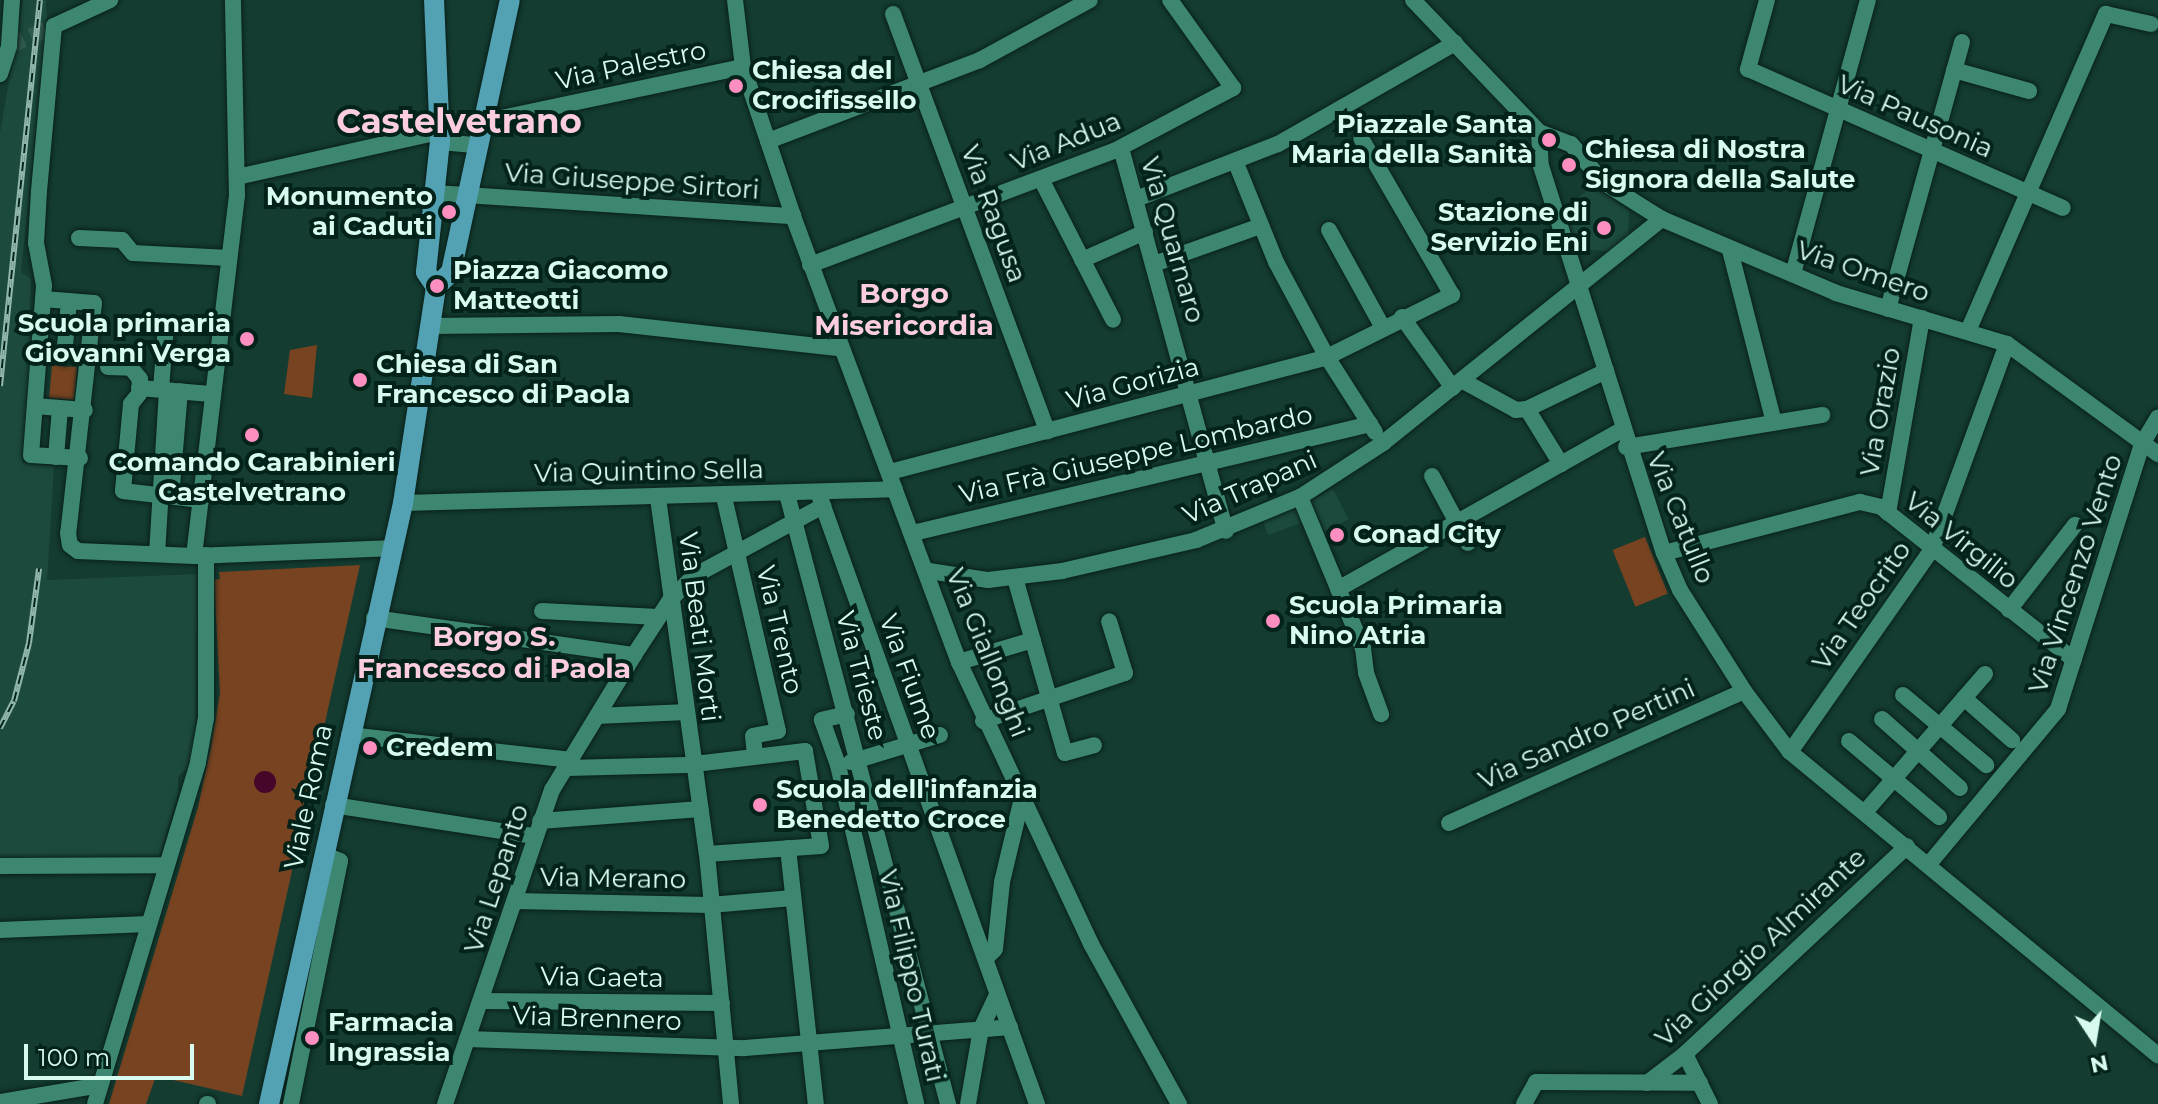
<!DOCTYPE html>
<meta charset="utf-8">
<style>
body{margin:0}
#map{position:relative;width:2158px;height:1104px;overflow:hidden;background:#143c31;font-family:Montserrat,sans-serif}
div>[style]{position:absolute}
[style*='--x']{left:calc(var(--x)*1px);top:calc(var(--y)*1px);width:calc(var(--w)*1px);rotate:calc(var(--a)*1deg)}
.built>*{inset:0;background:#1d4a3e;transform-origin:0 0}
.green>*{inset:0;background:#774320;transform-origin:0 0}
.water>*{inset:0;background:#450629}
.round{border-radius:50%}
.minor-tunnel>*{height:16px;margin-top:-8px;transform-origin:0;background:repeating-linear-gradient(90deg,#31594e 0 16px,transparent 0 24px)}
.roads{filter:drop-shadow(0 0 2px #09201a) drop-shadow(0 0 2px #09201a)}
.minor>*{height:16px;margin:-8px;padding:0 8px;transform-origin:8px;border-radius:8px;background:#3d8772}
.major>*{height:20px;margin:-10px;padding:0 10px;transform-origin:10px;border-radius:10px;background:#53a2b3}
.rail>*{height:6px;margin-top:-3px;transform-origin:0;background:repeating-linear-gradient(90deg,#02221a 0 9px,#92b7ac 0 18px);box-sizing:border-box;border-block:2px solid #92b7ac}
.dots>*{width:22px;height:22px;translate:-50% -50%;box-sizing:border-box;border:4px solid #02221a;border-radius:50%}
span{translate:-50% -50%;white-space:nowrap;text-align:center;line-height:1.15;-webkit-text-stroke:8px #02221a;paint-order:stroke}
.street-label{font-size:26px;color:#d7fbef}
.poi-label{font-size:26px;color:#d7fbef;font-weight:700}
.left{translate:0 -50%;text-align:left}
.right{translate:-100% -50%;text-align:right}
.neighbourhood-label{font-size:28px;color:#fcccdf;font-weight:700}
.district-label{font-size:34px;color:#fcccdf;font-weight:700}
.north{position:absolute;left:2054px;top:1000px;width:80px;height:80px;-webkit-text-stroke:6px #02221a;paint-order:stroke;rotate:168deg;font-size:22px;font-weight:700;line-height:32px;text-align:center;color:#d7fbef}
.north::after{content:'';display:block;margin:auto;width:28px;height:36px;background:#d7fbef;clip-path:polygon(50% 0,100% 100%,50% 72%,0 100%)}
.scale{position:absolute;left:24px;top:1044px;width:170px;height:36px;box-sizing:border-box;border:4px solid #d7fbef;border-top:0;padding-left:10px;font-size:24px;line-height:28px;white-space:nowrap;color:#d7fbef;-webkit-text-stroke:6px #02221a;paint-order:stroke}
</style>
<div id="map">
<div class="built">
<div style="clip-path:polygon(23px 0,46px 0,47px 21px,21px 272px,31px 279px,29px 334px,34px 335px,22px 463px,54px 466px,47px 580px,198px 574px,195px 746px,187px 769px,178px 776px,178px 794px,158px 862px,0 860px,0 133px)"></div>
<div style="clip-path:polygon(1594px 186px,1629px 211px,1628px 236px,1608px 252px,1577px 248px,1563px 208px)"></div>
<div style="left:1333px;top:489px;width:34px;height:28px;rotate:63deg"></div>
<div style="left:1297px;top:504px;width:19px;height:38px;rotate:69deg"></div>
</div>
<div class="green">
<div style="clip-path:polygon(317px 345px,312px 398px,284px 394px,290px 350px)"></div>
<div style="left:52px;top:365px;width:25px;height:33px;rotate:5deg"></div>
<div style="left:1645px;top:537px;width:61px;height:35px;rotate:68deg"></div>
<div style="clip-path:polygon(360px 565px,242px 1096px,156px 1076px,146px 1104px,109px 1104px,198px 807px,211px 747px,220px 693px,214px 580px,220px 579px,219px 572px)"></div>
</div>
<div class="water">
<div class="round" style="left:254px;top:771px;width:22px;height:22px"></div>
</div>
<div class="minor-tunnel">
<div style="--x:9;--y:46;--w:49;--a:-24"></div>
</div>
<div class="roads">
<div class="minor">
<div style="--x:735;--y:0;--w:67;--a:83.2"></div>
<div style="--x:743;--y:67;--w:157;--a:71.4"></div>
<div style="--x:793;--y:216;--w:476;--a:69.6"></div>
<div style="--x:959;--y:662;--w:311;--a:64.9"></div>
<div style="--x:1091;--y:944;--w:183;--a:61.2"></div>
<div style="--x:1413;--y:0;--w:182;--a:46.3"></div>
<div style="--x:1767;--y:0;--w:72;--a:105.4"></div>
<div style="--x:1748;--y:69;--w:344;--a:23.8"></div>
<div style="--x:893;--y:14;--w:445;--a:69.7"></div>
<div style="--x:1954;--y:70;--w:78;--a:15.6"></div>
<div style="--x:0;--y:74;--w:29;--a:-72"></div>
<div style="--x:9;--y:46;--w:46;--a:-86.3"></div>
<div style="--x:482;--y:122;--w:267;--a:-11.9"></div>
<div style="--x:1539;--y:132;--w:34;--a:87"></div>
<div style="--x:1541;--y:166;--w:406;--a:72.4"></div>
<div style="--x:1664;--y:553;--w:40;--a:66.6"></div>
<div style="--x:1680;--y:590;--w:120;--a:57.6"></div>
<div style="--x:1744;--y:691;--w:76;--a:53"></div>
<div style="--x:1790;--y:752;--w:477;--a:39.5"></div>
<div style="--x:1539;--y:132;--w:34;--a:21"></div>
<div style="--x:1571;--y:144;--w:50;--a:49.9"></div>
<div style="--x:1603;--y:182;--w:70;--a:32.1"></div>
<div style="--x:1662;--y:219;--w:189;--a:23"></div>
<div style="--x:1836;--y:293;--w:178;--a:16.6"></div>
<div style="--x:2007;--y:344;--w:187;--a:36.1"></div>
<div style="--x:768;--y:141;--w:227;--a:-20.9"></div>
<div style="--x:980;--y:60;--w:125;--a:-28.6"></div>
<div style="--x:440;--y:142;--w:37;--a:5"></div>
<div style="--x:1121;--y:148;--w:397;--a:74.7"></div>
<div style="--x:1236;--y:163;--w:107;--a:68"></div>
<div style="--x:1276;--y:262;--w:108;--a:61.8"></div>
<div style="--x:1327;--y:357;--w:89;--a:57.4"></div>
<div style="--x:237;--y:177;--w:207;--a:-12.6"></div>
<div style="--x:1041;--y:179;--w:158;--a:62.9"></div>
<div style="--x:435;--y:193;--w:359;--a:3.7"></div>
<div style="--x:1136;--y:199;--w:152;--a:-21.2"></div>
<div style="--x:1278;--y:144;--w:204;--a:-29.7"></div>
<div style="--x:1329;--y:230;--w:112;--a:61.1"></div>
<div style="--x:79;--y:238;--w:43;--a:2.7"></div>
<div style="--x:122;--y:240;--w:17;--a:50"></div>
<div style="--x:133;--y:253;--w:96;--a:3"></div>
<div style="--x:1730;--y:250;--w:178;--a:75.7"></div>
<div style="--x:1082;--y:260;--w:69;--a:-24"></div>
<div style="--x:1154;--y:264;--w:113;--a:-19.7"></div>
<div style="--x:810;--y:265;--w:325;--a:-20.6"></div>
<div style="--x:1114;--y:151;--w:135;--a:-27.9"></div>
<div style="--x:1233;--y:88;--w:108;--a:-125.6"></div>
<div style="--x:1793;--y:274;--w:284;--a:-74.7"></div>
<div style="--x:43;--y:299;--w:51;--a:4.5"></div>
<div style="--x:94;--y:303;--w:231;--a:96.4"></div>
<div style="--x:68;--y:533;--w:12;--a:81"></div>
<div style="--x:70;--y:545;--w:10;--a:37"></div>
<div style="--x:78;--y:551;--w:116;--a:2.5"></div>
<div style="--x:194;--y:556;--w:195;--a:-2.3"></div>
<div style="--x:1888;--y:309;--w:277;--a:-74.5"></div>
<div style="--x:1402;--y:317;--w:87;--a:54.3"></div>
<div style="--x:430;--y:326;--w:189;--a:-0.6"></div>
<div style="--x:619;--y:324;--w:220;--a:6.3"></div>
<div style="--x:1968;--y:331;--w:346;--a:-66.5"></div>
<div style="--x:2106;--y:14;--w:46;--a:12.5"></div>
<div style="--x:64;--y:357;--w:56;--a:-84.9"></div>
<div style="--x:108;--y:367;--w:23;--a:2"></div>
<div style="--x:131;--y:368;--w:14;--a:51"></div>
<div style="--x:140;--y:379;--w:15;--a:94"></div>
<div style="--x:139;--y:394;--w:13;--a:129"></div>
<div style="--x:131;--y:404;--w:87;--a:95.3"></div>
<div style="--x:123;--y:491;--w:79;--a:6.6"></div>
<div style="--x:1463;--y:381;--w:60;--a:28.7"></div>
<div style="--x:1516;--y:410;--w:11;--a:-5"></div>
<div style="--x:1527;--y:409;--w:65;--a:58.3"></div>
<div style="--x:139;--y:388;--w:72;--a:4.8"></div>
<div style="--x:161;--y:389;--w:64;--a:-85.5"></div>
<div style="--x:35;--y:406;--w:50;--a:4.6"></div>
<div style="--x:1527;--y:409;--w:88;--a:-25.7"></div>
<div style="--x:1626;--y:447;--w:199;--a:-9.3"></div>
<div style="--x:56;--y:457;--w:49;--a:-85.3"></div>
<div style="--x:80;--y:458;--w:49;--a:-176.5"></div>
<div style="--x:31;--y:455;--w:170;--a:-85.6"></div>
<div style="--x:44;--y:285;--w:43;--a:-100.8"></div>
<div style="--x:36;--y:243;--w:52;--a:-86.7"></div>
<div style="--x:39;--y:191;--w:166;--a:-84.8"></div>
<div style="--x:54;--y:26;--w:62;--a:-24.9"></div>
<div style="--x:890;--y:472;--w:452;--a:-14.7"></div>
<div style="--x:1327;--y:357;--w:140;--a:-26.4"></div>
<div style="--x:1452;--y:295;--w:181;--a:-120.1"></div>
<div style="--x:1432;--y:476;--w:76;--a:61.8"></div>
<div style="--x:818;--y:492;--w:650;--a:70.31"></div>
<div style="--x:787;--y:494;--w:631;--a:75.21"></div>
<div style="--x:163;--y:495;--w:13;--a:-45"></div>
<div style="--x:172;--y:486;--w:95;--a:-85.2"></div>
<div style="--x:724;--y:497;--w:240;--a:77"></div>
<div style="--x:778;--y:731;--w:25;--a:169"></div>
<div style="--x:753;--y:736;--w:19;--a:84"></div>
<div style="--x:1300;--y:497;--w:164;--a:67.4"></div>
<div style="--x:1363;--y:648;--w:25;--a:83"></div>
<div style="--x:1366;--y:673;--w:44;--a:69.9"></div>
<div style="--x:658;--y:498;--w:359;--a:82.2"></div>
<div style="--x:707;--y:854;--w:251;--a:84.5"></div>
<div style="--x:403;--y:503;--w:492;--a:-1.6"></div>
<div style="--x:1888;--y:513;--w:198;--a:-80.1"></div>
<div style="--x:913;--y:533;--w:470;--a:-13.4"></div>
<div style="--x:1664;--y:553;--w:203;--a:-14.6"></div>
<div style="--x:1860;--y:502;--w:22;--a:13"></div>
<div style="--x:1881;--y:507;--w:246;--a:38.4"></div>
<div style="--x:157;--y:554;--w:164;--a:-86.5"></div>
<div style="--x:194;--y:556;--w:364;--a:-83.2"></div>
<div style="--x:237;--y:195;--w:195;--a:-91.2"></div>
<div style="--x:929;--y:571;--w:60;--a:8.7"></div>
<div style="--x:988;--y:580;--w:75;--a:-6.9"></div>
<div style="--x:1062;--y:571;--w:138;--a:-13"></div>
<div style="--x:1196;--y:540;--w:113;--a:-22.5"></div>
<div style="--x:1300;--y:497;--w:99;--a:-33"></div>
<div style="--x:1383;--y:443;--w:358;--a:-38.8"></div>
<div style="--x:1015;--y:578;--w:182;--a:74.1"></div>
<div style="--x:1065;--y:753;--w:30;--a:-15"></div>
<div style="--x:1338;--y:589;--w:325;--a:-29.3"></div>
<div style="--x:2009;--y:610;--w:108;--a:-52.2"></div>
<div style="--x:542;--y:611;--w:116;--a:3"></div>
<div style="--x:374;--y:618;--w:263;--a:8.1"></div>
<div style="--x:959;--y:662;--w:77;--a:-16.6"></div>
<div style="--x:1903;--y:695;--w:109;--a:40.1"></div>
<div style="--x:1964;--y:698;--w:64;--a:41.2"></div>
<div style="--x:847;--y:714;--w:26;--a:167"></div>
<div style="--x:822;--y:720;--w:48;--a:70.4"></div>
<div style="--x:838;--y:765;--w:348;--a:77"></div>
<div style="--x:598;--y:716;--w:87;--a:-2.6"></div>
<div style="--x:1882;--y:719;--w:104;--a:41.5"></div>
<div style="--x:983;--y:721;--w:150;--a:-18.7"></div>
<div style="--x:1125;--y:673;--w:54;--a:-107.1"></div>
<div style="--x:349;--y:735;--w:224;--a:6.4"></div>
<div style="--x:1849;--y:741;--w:118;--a:40.2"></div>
<div style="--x:1790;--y:752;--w:248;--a:-55"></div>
<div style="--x:1932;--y:549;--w:218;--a:-69.9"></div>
<div style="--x:851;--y:762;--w:93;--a:-16.9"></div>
<div style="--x:567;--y:768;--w:119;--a:-1.4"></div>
<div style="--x:686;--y:765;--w:120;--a:-6.7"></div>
<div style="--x:805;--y:751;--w:96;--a:80.4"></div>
<div style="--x:821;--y:846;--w:114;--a:176"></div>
<div style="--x:333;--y:805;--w:202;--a:8.8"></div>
<div style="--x:1865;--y:812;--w:183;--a:-49"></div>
<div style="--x:540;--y:821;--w:161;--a:-4.3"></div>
<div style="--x:1449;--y:823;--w:323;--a:-24.1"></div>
<div style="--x:788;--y:848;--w:258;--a:83.8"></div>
<div style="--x:1929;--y:864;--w:202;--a:-50.2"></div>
<div style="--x:2058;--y:709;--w:278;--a:-72.4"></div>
<div style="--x:2142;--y:444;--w:31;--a:-59"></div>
<div style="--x:0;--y:866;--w:165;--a:-0.3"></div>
<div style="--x:515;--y:901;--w:195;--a:1.2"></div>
<div style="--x:710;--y:905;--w:83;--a:-4.8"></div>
<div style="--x:0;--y:930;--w:148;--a:-2.3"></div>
<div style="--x:987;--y:957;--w:11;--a:-45"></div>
<div style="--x:995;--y:949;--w:67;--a:-84"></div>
<div style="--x:1002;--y:882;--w:86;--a:-76.6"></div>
<div style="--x:482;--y:1001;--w:240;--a:0.5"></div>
<div style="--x:467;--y:1039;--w:278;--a:1.9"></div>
<div style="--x:745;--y:1048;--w:266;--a:-4.5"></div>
<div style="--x:1685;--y:1054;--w:56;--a:63.4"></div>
<div style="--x:1647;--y:1083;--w:48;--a:-37.3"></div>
<div style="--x:1685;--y:1054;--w:304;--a:-43.1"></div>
<div style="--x:0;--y:1102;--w:101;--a:-9.6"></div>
<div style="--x:95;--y:1104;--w:357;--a:-73.2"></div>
<div style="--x:198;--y:762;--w:45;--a:-79.7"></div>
<div style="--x:206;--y:718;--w:163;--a:-90"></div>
<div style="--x:207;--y:1104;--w:1;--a:0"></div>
<div style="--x:291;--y:1104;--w:248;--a:-78.6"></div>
<div style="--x:340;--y:861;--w:18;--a:-158"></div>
<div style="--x:445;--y:1104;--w:332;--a:-71.2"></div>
<div style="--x:552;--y:790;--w:158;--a:-58.7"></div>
<div style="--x:634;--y:655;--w:66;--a:-56.8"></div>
<div style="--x:670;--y:600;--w:34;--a:-45"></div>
<div style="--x:694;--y:576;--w:147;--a:-28.5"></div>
<div style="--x:968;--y:1104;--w:76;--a:-80.2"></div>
<div style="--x:981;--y:1029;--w:38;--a:-65"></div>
<div style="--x:1524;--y:1104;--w:25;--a:-61"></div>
<div style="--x:1536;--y:1082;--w:164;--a:0.3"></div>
</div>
<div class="major">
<div style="--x:436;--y:287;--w:21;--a:-45"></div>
<div style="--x:451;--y:272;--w:278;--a:-77.8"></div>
<div style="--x:269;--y:1104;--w:616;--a:-77.43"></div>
<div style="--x:403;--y:503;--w:219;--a:-81.3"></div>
<div style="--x:436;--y:287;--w:18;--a:-124"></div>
<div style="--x:426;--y:272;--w:131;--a:-83.9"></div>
<div style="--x:440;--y:142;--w:142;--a:-92.4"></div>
</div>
</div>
<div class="rail">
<div style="--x:0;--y:386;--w:388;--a:-84.1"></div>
<div style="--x:0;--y:728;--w:30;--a:-63"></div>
<div style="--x:14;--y:701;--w:60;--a:-75.5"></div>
<div style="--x:29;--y:643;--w:75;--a:-82.3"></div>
</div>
<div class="dots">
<div style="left:736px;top:86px;background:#fd8ec0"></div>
<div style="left:1549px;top:140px;background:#fd8ec0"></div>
<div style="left:1569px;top:165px;background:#fd8ec0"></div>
<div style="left:449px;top:212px;background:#fd8ec0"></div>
<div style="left:1604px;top:228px;background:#fd8ec0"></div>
<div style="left:437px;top:286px;background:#fd8ec0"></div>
<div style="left:247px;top:339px;background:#fd8ec0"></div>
<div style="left:360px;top:380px;background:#fd8ec0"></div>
<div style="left:252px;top:435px;background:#fd8ec0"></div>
<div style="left:1337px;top:535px;background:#fd8ec0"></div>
<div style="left:1273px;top:621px;background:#fd8ec0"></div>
<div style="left:370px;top:748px;background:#fd8ec0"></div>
<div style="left:760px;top:805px;background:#fd8ec0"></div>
<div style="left:312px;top:1038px;background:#fd8ec0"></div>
</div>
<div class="street-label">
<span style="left:631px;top:66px;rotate:-12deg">Via Palestro</span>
<span style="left:1915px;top:117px;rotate:24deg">Via Pausonia</span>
<span style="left:1066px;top:142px;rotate:-22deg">Via Adua</span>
<span style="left:632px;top:182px;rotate:4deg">Via Giuseppe Sirtori</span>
<span style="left:993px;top:214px;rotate:70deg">Via Ragusa</span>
<span style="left:1172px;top:240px;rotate:74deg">Via Quarnaro</span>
<span style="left:1863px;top:272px;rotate:19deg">Via Omero</span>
<span style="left:1133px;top:384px;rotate:-15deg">Via Gorizia</span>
<span style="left:1881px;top:412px;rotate:-80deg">Via Orazio</span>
<span style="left:1136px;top:455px;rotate:-13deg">Via Frà Giuseppe Lombardo</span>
<span style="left:649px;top:472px;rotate:-1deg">Via Quintino Sella</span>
<span style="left:1250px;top:488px;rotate:-24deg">Via Trapani</span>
<span style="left:1680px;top:518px;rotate:68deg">Via Catullo</span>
<span style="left:1961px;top:541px;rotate:39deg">Via Virgilio</span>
<span style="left:2076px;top:574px;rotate:-72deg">Via Vincenzo Vento</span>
<span style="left:1862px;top:606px;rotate:-55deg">Via Teocrito</span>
<span style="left:699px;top:627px;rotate:83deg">Via Beati Morti</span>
<span style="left:779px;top:630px;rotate:77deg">Via Trento</span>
<span style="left:987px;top:653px;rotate:68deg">Via Giallonghi</span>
<span style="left:861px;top:676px;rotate:75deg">Via Trieste</span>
<span style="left:909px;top:677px;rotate:70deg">Via Fiume</span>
<span style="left:1587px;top:735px;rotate:-24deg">Via Sandro Pertini</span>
<span style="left:309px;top:797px;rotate:-78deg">Viale Roma</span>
<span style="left:497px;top:879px;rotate:-72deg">Via Lepanto</span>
<span style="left:613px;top:879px;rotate:1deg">Via Merano</span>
<span style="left:1761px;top:948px;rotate:-43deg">Via Giorgio Almirante</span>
<span style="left:911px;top:976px;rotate:77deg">Via Filippo Turati</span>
<span style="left:602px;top:978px;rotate:1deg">Via Gaeta</span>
<span style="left:597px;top:1019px;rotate:2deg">Via Brennero</span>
</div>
<div class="poi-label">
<span class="left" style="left:752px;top:86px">Chiesa del<br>Crocifissello</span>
<span class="right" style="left:1533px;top:140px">Piazzale Santa<br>Maria della Sanità</span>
<span class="left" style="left:1585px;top:165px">Chiesa di Nostra<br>Signora della Salute</span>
<span class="right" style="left:433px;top:212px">Monumento<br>ai Caduti</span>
<span class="right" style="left:1588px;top:228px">Stazione di<br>Servizio Eni</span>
<span class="left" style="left:453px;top:286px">Piazza Giacomo<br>Matteotti</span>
<span class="right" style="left:231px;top:339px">Scuola primaria<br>Giovanni Verga</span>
<span class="left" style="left:376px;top:380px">Chiesa di San<br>Francesco di Paola</span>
<span style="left:252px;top:478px">Comando Carabinieri<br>Castelvetrano</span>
<span class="left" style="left:1353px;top:535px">Conad City</span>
<span class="left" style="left:1289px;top:621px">Scuola Primaria<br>Nino Atria</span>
<span class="left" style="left:386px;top:748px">Credem</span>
<span class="left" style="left:776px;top:805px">Scuola dell'infanzia<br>Benedetto Croce</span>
<span class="left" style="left:328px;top:1038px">Farmacia<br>Ingrassia</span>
</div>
<div class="neighbourhood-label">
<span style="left:904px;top:309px">Borgo<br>Misericordia</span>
<span style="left:494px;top:652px">Borgo S.<br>Francesco di Paola</span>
</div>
<div class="district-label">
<span style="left:459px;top:122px">Castelvetrano</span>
</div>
<div class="north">N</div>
<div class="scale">100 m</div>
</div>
